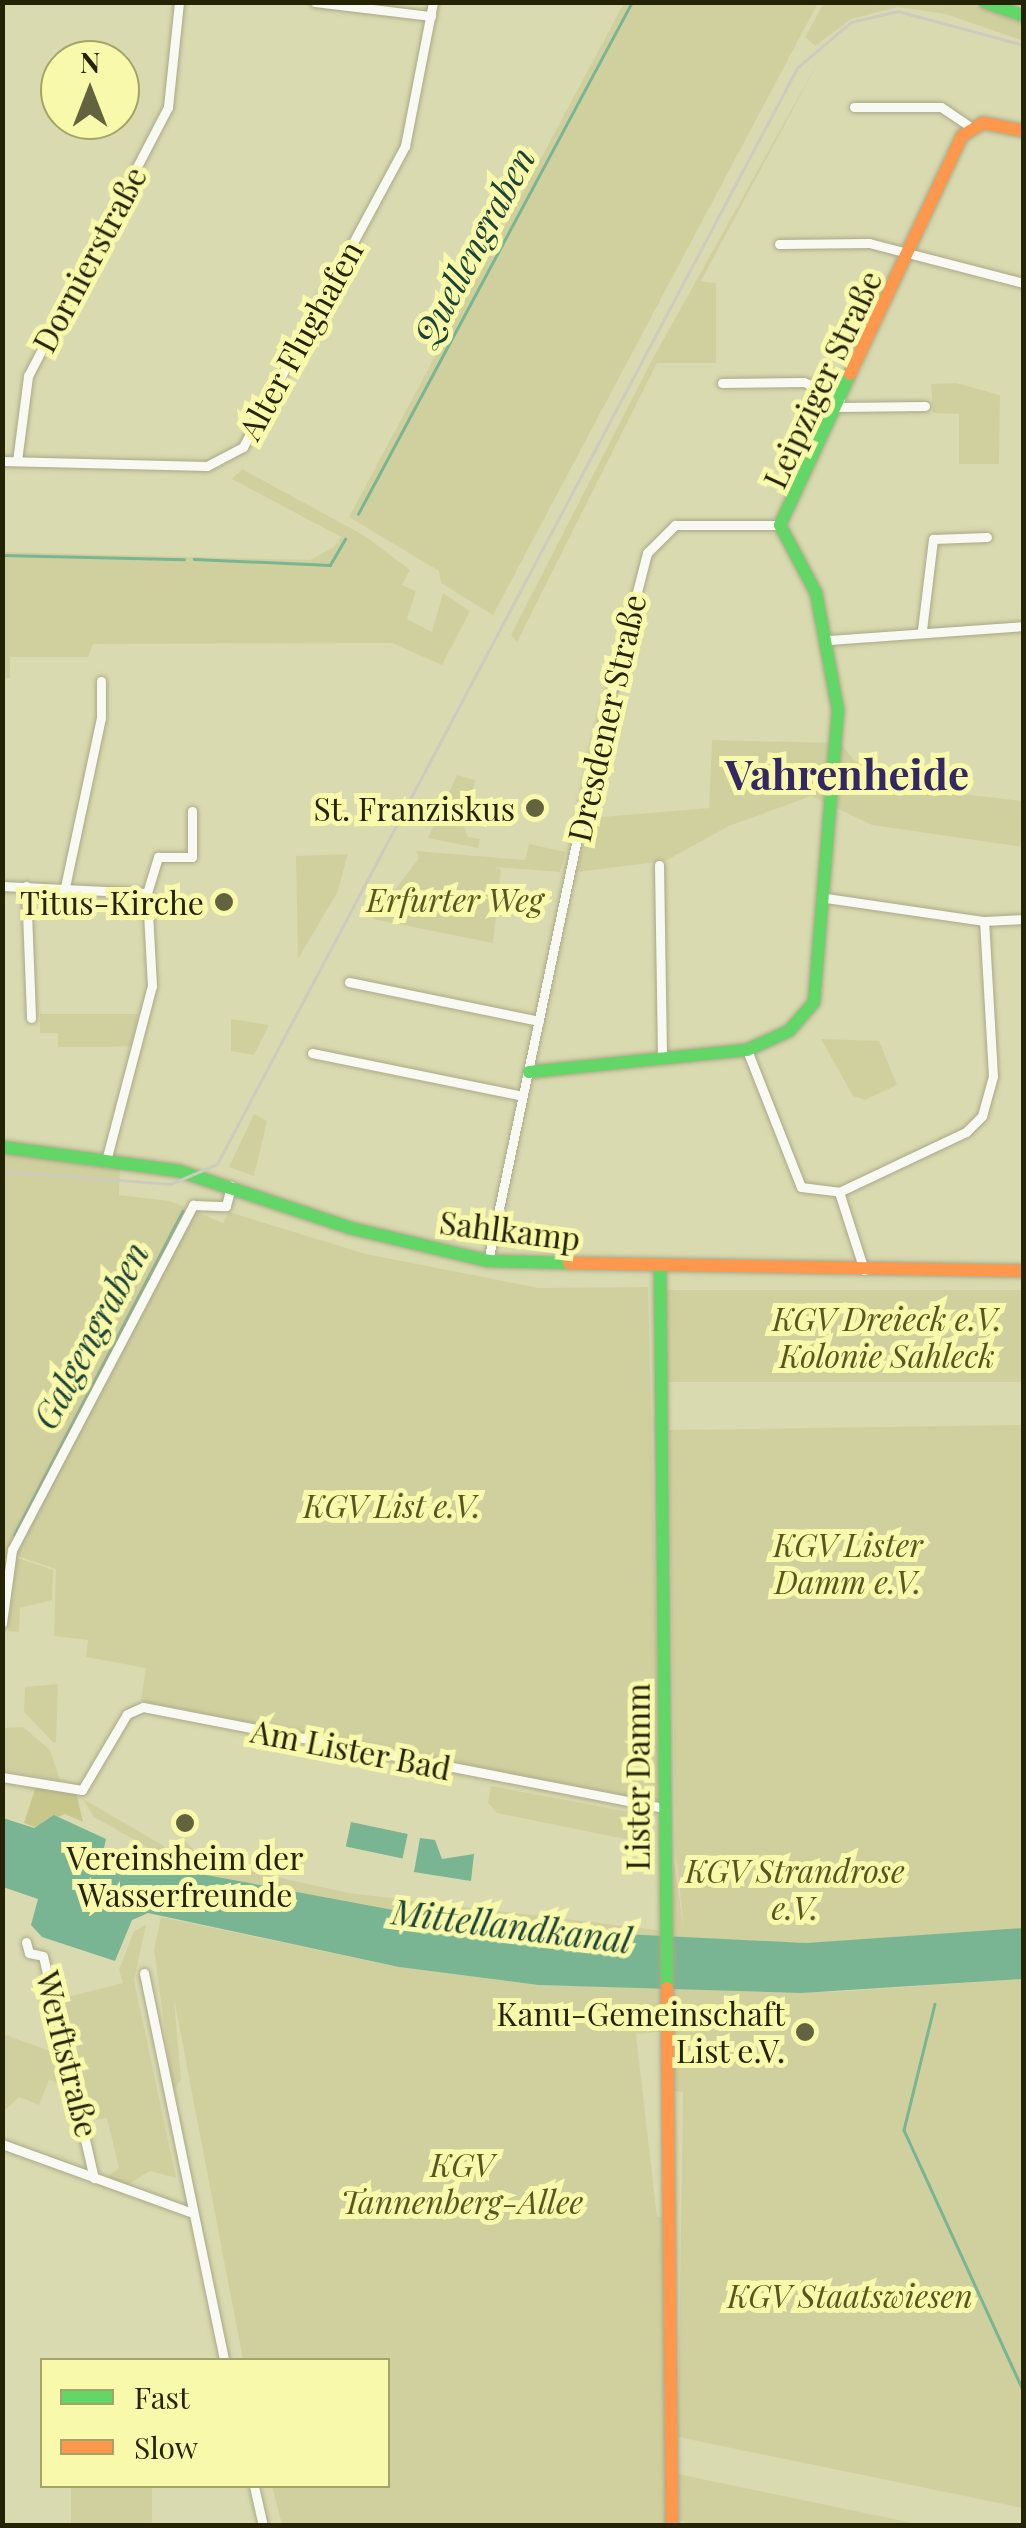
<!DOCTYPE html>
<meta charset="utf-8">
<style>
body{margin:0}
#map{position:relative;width:1026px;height:2528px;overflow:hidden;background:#dadab0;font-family:"Playfair Display",serif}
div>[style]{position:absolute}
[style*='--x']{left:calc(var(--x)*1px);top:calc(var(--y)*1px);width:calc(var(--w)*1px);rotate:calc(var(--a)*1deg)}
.green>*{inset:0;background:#d0d09f;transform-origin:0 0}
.forest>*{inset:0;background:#c7c78b}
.water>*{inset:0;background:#79b593;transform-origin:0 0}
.stream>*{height:2.5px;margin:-1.25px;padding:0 1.25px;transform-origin:1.25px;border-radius:1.25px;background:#79b593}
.roads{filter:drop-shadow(0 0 2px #a9a887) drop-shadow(0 0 2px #a9a887)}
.street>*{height:9px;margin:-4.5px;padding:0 4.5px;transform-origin:4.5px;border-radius:4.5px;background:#f9f9f3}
.fast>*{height:12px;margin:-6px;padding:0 6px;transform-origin:6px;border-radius:6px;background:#63d668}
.slow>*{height:12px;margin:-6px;padding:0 6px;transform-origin:6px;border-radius:6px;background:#ff974d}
.tram>*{height:2.5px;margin:-1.25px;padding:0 1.25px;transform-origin:1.25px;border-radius:1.25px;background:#ccccbe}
.dots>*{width:28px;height:28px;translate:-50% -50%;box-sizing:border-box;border:5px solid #f9f9ab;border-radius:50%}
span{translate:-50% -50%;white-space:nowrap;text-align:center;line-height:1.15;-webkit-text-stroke:10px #f9f9ab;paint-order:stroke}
.street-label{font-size:32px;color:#242303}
.poi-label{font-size:32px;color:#242303}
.right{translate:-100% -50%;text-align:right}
.park-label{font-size:32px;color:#585720;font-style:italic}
.water-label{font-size:35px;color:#1c4335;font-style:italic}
.district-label{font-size:42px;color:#332863;font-weight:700}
.frame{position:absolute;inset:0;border:5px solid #242303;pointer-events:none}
.legend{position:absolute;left:40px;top:2358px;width:350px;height:130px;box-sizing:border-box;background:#f9f9ab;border:2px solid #a4a368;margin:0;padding:12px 18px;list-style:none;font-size:30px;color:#242303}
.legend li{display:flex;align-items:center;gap:20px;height:50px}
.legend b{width:50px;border:2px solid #a4a368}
.north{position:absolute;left:40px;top:40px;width:100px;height:100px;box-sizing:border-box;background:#f9f9ab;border:2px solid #a4a368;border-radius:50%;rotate:0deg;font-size:28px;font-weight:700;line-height:40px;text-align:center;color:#242303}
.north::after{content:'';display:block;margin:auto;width:35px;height:45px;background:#646340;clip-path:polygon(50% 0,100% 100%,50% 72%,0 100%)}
</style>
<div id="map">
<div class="green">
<div style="clip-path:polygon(624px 3px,818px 3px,493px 615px,441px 583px,439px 571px,349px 517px)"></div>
<div style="clip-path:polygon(824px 3px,969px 3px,1023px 23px,1023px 41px,946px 14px,898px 7px,851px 19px,815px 46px,805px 37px)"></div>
<div style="clip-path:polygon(823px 53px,701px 281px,716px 283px,716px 363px,657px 363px,517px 642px,511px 635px,652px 360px)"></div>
<div style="clip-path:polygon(956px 383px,1000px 395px,999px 464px,959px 464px,959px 414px,933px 413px,931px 384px)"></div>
<div style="clip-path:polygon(242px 469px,365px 536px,410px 570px,402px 585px,416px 591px,407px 619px,432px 632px,443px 593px,470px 611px,442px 665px,392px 643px,93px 644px,88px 657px,10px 657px,10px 678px,3px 678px,3px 552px,310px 560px,334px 547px,341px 537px,232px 479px)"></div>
<div style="clip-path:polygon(712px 740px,840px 743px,855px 761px,952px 793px,1023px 801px,1023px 847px,872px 825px,811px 796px,729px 826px,665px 861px,577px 872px,590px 818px,709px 808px)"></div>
<div style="clip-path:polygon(457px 775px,475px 780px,471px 802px,458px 813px,468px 837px,480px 839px,478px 848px,428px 838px)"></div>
<div style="clip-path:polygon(529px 844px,566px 852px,560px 872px,494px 867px,501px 869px,493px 943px,373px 919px,419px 858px,416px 851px,525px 860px)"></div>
<div style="clip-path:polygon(348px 854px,337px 893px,298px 959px,296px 856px)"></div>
<div style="clip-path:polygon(40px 1014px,138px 1014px,131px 1046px,105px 1047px,58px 1047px,58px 1033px,40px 1033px)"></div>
<div style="clip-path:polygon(231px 1019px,269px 1025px,254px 1055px,231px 1051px)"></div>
<div style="clip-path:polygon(821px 1039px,879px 1041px,897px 1085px,865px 1100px,853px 1096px)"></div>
<div style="clip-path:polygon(254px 1114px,267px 1121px,254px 1176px,229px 1167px)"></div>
<div style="clip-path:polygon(3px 1154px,120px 1165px,119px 1195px,170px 1201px,223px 1223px,229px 1212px,366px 1254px,539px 1288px,648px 1287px,660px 1802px,141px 1701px,146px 1668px,86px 1657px,88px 1640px,54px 1636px,56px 1569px,11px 1554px,3px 1607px)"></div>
<div style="left:664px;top:1290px;width:359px;height:92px"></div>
<div style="clip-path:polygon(1023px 1425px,1023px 1928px,806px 1943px,550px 1933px,352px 1907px,174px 1869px,184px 1840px,205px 1861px,349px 1893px,665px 1931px,674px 1862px,684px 1931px,676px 1852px,669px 1430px)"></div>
<div style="clip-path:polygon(17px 1558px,53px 1570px,52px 1600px,20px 1608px,19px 1632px,8px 1631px)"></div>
<div style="clip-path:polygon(58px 1684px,56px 1742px,54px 1743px,24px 1712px,25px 1687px)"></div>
<div style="clip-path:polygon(23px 1727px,50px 1750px,60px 1780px,3px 1770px,2px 1728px)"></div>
<div style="clip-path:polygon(491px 1786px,650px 1816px,654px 1845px,497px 1813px,488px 1803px)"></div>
<div style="clip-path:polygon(83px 1799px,164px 1846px,165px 1857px,94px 1817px)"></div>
<div style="clip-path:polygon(161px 1917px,399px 1967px,538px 1985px,833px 1992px,1023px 1979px,1023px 2508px,678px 2437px,683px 2092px,674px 2091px,670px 2002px,661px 2002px,660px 2032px,636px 2034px,657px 2217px,666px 2218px,667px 2525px,282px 2525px,272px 2486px,388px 2486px,388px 2360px,243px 2360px,174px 1999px,181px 2080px,173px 2090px,154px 1949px)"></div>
<div style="clip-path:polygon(146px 1925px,134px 1980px,176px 2178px,150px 2171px,127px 2185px,107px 2177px,119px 2168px,107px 2118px,94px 2120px,63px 1998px,123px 1983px,119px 1970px,134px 1931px)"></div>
<div style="clip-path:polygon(3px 2034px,64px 2056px,71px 2088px,49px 2080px,39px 2105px,19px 2097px,3px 2112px)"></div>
<div style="clip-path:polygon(678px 2474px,903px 2521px,923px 2525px,690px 2525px,679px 2520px)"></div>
<div style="left:71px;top:2486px;width:81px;height:39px"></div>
</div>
<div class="forest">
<div style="clip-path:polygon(36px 1786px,76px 1792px,83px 1822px,65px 1814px,34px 1827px,24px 1823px)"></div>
</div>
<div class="water">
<div style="clip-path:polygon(54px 1815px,106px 1839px,104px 1848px,174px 1869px,484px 1927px,806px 1943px,1023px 1928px,1023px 1979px,801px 1993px,538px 1985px,399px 1967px,148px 1913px,132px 1920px,115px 1961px,42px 1937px,31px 1925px,38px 1899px,3px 1887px,3px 1818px,34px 1828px)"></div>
<div style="left:351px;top:1822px;width:58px;height:25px;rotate:12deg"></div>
<div style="clip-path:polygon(420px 1838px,435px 1840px,442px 1859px,474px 1854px,471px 1881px,414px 1872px)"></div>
</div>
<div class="stream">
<div style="--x:358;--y:514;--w:581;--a:-61.85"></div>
<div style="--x:2;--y:555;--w:182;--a:1.3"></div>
<div style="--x:194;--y:559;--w:136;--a:2.5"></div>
<div style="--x:330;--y:565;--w:30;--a:-60"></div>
<div style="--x:14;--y:1535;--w:365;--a:-62.5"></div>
<div style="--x:935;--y:2004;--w:130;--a:103.8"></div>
<div style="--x:904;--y:2130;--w:288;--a:65.4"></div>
</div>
<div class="roads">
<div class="street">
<div style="--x:315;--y:2;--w:117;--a:6.9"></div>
<div style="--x:854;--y:107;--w:87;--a:0"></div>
<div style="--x:941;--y:107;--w:36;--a:34"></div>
<div style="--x:779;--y:244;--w:90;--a:-0.6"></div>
<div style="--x:869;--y:243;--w:160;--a:14.5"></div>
<div style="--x:722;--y:383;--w:82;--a:-0.7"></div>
<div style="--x:804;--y:382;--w:40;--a:25"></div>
<div style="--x:839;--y:407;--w:86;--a:-0.7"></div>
<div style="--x:2;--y:461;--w:205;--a:1.4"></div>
<div style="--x:207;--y:466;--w:41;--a:-27.8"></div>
<div style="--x:243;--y:447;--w:342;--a:-61.7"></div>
<div style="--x:405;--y:146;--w:147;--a:-79"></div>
<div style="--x:17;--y:461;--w:86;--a:-82.6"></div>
<div style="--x:28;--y:376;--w:303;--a:-62.5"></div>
<div style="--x:168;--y:107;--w:106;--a:-84"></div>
<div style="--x:922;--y:630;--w:92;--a:-83.1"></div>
<div style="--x:933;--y:539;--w:54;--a:-2.1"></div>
<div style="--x:830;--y:640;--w:195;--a:-4.1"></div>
<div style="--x:659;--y:865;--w:193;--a:89.1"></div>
<div style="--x:2;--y:886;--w:145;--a:2.8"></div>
<div style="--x:26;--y:886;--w:132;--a:87.8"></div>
<div style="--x:65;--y:887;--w:173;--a:-78"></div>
<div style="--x:101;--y:718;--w:37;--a:-90"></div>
<div style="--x:147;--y:893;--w:38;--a:-73"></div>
<div style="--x:158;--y:857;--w:34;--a:0"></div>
<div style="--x:192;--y:857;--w:46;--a:-90"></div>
<div style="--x:826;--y:898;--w:160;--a:8.3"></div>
<div style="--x:984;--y:921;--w:40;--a:-2.9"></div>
<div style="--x:349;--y:982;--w:194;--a:11.6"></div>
<div style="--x:747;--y:1050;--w:147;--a:68.5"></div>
<div style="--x:801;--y:1187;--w:38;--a:7"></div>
<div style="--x:839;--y:1192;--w:82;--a:72.2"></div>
<div style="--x:312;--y:1053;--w:215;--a:11.5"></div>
<div style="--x:107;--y:1157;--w:177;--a:-75.3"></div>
<div style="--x:152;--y:986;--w:93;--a:-93.1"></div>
<div style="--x:839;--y:1192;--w:140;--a:-25.3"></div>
<div style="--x:966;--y:1132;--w:23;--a:-45"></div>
<div style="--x:982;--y:1116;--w:41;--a:-74.6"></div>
<div style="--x:993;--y:1076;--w:155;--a:-93.3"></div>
<div style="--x:488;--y:1261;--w:514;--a:-78.1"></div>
<div style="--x:594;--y:758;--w:212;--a:-75.5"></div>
<div style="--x:647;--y:553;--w:40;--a:-45"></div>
<div style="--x:675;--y:525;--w:105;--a:0"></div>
<div style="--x:2;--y:1623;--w:74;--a:-82.2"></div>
<div style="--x:12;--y:1550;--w:390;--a:-62.3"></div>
<div style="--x:193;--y:1205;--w:33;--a:2"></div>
<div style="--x:226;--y:1206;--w:21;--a:-76"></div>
<div style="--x:2;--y:1777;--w:81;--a:9.2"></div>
<div style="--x:82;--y:1790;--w:88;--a:-59.4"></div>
<div style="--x:127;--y:1714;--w:17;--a:-24"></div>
<div style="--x:143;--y:1707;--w:531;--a:10.97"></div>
<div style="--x:26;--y:1942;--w:11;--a:75"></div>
<div style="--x:29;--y:1953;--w:14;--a:12"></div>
<div style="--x:43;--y:1956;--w:228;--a:77.1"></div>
<div style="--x:144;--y:1973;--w:395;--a:78.3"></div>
<div style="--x:2;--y:2144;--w:200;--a:19.9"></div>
<div style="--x:254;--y:2486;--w:41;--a:77.3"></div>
</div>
<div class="fast">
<div style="--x:985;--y:2;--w:41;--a:19.7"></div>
<div style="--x:529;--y:1072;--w:219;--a:-5.8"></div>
<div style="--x:747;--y:1050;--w:46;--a:-24.3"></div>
<div style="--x:789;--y:1031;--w:38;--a:-49"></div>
<div style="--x:814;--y:1002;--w:293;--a:-85.3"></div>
<div style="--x:838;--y:710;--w:119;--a:-100.6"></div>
<div style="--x:816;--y:593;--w:77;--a:-117.9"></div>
<div style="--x:780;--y:525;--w:166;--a:-65.1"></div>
<div style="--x:2;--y:1147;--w:179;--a:7.7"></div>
<div style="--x:179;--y:1171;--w:180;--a:18.4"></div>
<div style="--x:350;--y:1228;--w:142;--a:13.4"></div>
<div style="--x:488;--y:1261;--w:81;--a:1.4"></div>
<div style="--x:660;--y:1268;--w:720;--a:89.44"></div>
</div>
<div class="slow">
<div style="--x:850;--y:374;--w:263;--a:-64.8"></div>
<div style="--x:962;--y:136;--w:25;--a:-32"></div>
<div style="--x:983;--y:123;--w:42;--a:11"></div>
<div style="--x:569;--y:1263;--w:455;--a:1"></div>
<div style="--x:667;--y:1988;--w:538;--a:89.47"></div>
</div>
</div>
<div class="tram">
<div style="--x:2;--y:1171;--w:169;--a:4.4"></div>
<div style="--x:171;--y:1184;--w:50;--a:-23.5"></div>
<div style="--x:217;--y:1164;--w:1240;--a:-62.11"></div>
<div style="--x:797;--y:68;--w:71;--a:-40.4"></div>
<div style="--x:851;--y:22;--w:48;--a:-13.2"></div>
<div style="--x:898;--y:11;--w:131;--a:15.1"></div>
</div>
<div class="dots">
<div style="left:535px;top:808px;background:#646340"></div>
<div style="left:224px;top:902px;background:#646340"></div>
<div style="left:185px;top:1823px;background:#646340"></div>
<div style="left:805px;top:2032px;background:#646340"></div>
</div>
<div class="street-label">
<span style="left:89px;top:259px;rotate:-62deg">Dornierstraße</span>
<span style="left:300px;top:340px;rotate:-61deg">Alter Flughafen</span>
<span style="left:822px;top:379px;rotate:-65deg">Leipziger Straße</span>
<span style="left:606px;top:718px;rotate:-77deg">Dresdener Straße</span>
<span style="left:510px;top:1230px;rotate:7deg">Sahlkamp</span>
<span style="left:351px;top:1749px;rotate:11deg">Am Lister Bad</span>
<span style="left:637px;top:1777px;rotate:-90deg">Lister Damm</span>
<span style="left:68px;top:2054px;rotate:76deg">Werftstraße</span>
</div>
<div class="poi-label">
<span class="right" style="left:515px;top:808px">St. Franziskus</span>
<span class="right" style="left:204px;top:902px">Titus-Kirche</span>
<span style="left:185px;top:1876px">Vereinsheim der<br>Wasserfreunde</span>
<span class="right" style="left:785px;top:2032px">Kanu-Gemeinschaft<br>List e.V.</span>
</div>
<div class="park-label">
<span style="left:455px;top:899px">Erfurter Weg</span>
<span style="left:887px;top:1337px">KGV Dreieck e.V.<br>Kolonie Sahleck</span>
<span style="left:392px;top:1505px">KGV List e.V.</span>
<span style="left:848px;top:1563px">KGV Lister<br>Damm e.V.</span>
<span style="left:795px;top:1889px">KGV Strandrose<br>e.V.</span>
<span style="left:462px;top:2183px">KGV<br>Tannenberg-Allee</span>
<span style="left:850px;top:2295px">KGV Staatswiesen</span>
</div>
<div class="water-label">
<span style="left:473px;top:246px;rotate:-62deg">Quellengraben</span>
<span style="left:90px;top:1335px;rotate:-62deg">Galgengraben</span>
<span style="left:512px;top:1925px;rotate:7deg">Mittellandkanal</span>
</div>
<div class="district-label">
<span style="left:847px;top:773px">Vahrenheide</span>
</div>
<div class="frame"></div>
<ul class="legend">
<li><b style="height:12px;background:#63d668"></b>Fast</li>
<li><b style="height:12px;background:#ff974d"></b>Slow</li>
</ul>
<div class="north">N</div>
</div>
